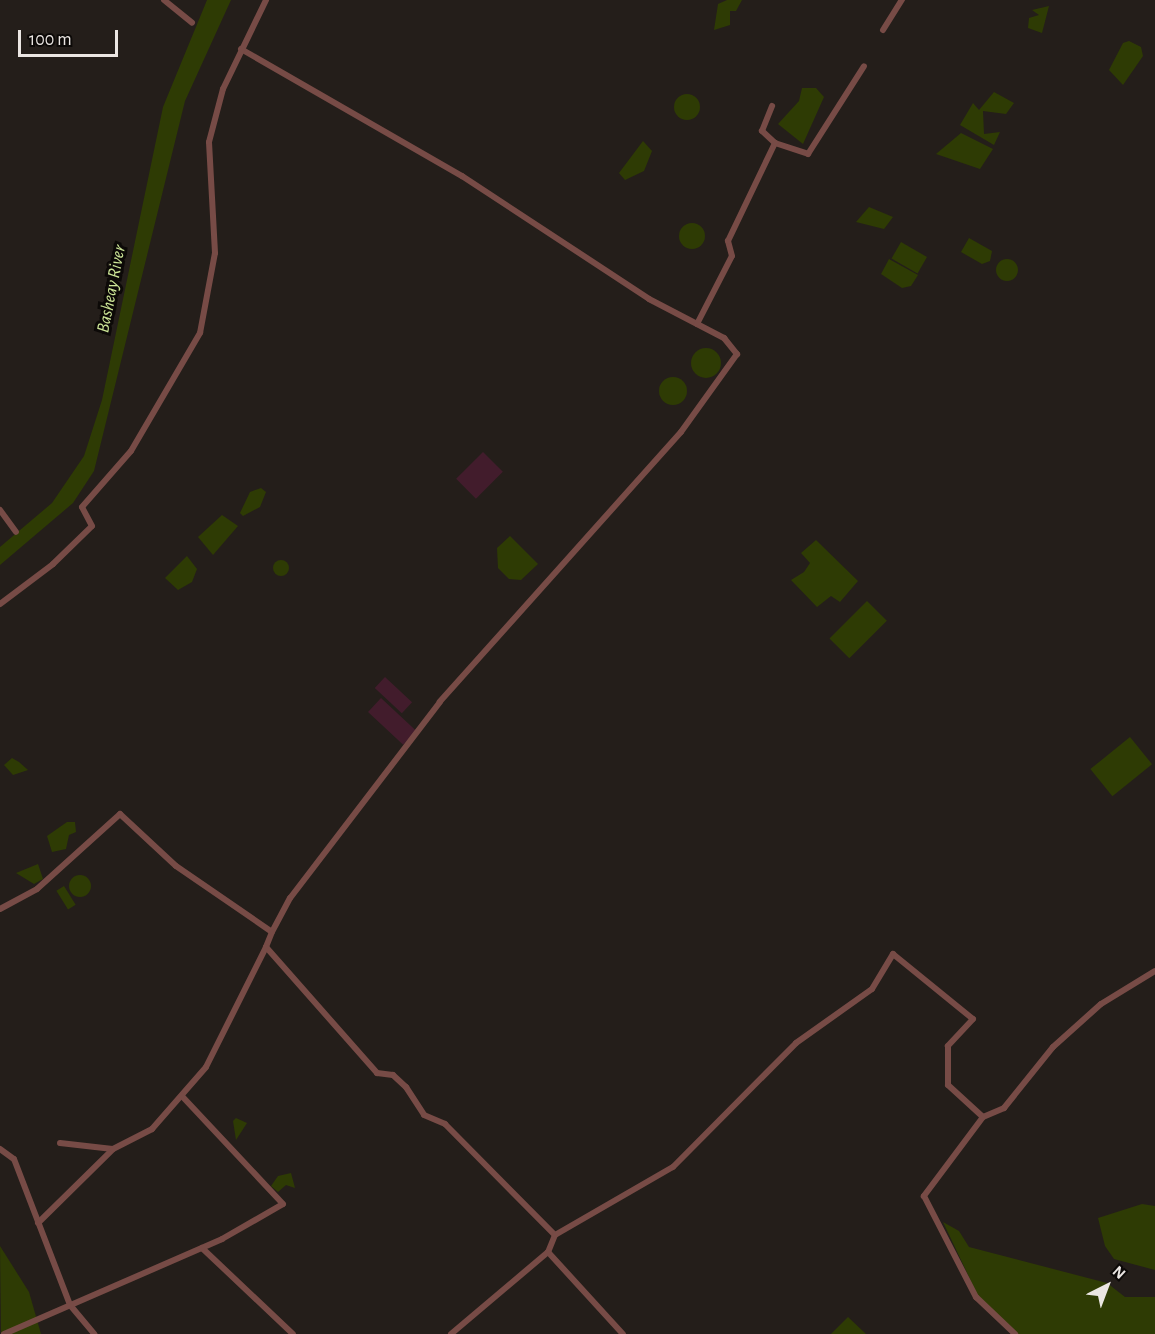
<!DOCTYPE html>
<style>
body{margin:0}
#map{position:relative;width:1155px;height:1334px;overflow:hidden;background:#241e1a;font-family:"Alegreya Sans",sans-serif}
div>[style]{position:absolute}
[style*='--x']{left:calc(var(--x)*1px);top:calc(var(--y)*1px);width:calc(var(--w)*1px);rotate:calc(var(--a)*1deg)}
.green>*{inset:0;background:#421c2c;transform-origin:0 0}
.water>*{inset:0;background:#2e3b04;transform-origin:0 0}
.round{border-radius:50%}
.street>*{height:6px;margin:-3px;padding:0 3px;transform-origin:3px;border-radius:3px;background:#774b46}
span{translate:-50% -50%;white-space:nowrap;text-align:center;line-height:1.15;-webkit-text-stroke:6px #0c0907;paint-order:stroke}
.water-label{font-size:18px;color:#cde697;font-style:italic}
.north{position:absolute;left:1077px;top:1256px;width:60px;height:60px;-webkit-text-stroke:4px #0c0907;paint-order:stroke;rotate:42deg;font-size:16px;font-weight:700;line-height:24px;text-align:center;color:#ebe6e3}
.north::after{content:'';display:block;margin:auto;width:21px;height:27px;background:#ebe6e3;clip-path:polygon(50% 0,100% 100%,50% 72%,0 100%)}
.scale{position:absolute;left:18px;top:30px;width:100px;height:27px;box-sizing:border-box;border:3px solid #ebe6e3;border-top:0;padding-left:8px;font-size:18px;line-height:21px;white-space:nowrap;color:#ebe6e3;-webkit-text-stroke:4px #0c0907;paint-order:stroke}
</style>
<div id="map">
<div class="green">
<div style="left:483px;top:452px;width:28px;height:38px;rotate:45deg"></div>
<div style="left:385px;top:677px;width:37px;height:15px;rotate:43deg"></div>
<div style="left:381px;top:698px;width:48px;height:19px;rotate:43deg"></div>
</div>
<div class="water">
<div style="clip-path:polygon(207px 0,231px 0,185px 101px,94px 471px,73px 503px,0 565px,0 547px,52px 503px,84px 456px,102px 400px,163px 107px)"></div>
<div style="clip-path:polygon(727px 0,742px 0,736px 11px,730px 11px,730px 25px,714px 30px,718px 4px)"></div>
<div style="clip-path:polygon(1049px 6px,1042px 33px,1028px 28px,1029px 18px,1039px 15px,1032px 10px)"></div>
<div style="clip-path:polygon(1129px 41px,1141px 47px,1143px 56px,1123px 85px,1109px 70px,1123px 43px)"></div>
<div style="clip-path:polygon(802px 88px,816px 88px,824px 97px,803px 144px,778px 124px,799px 101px)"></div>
<div style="clip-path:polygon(994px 92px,1014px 103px,1006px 114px,983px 111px,984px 134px,1000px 132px,994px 145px,960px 125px,973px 103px,979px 110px)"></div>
<div class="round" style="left:674px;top:94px;width:26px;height:26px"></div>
<div style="clip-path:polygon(961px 133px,993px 149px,980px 169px,936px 154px)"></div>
<div style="clip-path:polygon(643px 141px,652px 151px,644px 171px,625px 180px,619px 173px)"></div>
<div style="clip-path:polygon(869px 207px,893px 217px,884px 229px,856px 222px)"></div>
<div class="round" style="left:679px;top:223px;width:26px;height:26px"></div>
<div style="clip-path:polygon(969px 238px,992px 251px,990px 261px,982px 264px,961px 252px)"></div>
<div style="left:901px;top:242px;width:30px;height:19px;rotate:30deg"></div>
<div style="clip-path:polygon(889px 259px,918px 275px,911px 286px,902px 288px,881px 274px)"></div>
<div class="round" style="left:996px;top:259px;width:22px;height:22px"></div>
<div class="round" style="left:691px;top:348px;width:30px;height:30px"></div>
<div class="round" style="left:659px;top:377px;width:28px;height:28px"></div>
<div style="clip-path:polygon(261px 488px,266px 492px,260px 507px,243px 516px,240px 513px,250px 492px)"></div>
<div style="clip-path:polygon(222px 515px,238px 526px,213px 555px,198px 537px)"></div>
<div style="clip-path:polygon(510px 536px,538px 564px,521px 580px,509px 579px,498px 568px,497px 548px)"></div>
<div style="clip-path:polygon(816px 540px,858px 581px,840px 602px,831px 596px,817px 607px,791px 580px,804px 572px,810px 563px,801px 553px)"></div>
<div style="clip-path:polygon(187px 556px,197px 569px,192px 582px,178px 590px,165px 578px)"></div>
<div class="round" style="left:273px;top:560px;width:16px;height:16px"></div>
<div style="left:867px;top:601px;width:28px;height:53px;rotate:45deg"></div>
<div style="left:1130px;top:737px;width:35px;height:51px;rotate:51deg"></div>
<div style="clip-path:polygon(12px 758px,19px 762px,28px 770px,13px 775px,4px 765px)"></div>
<div style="clip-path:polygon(67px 822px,75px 822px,76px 832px,69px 835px,66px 849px,52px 852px,47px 836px)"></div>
<div style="clip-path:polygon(38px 864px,43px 879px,34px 884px,16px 873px)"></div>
<div class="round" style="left:69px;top:875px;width:22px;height:22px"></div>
<div style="left:64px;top:886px;width:22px;height:9px;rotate:58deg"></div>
<div style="clip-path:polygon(236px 1118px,247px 1123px,236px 1140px,233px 1121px)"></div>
<div style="clip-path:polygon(291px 1173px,295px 1188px,286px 1185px,278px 1192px,271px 1186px,278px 1176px)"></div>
<div style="clip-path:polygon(1142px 1204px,1155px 1206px,1155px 1270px,1114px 1259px,1105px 1246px,1098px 1218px)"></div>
<div style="clip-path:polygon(943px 1222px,959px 1231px,969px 1247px,1107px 1283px,1125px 1297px,1155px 1297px,1155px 1334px,1018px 1334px,979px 1298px)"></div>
<div style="clip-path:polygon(0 1246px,29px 1292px,41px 1334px,1px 1334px)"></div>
<div style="clip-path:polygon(848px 1317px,866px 1334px,831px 1334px)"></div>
</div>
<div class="street">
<div style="--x:164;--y:0;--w:36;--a:39"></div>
<div style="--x:883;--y:30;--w:36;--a:-58"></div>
<div style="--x:241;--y:49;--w:255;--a:29.9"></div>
<div style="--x:462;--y:176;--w:224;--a:33.3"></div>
<div style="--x:649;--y:299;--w:85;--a:27.5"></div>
<div style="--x:724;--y:338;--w:21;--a:51"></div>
<div style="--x:737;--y:354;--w:96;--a:125.7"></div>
<div style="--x:681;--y:432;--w:362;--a:131.8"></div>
<div style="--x:440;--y:702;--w:247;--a:127.4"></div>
<div style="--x:290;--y:898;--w:38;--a:118"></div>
<div style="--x:775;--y:143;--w:35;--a:18"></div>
<div style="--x:808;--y:154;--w:104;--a:-57.5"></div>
<div style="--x:697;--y:324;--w:76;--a:-62.8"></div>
<div style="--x:732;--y:256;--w:16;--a:-105"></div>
<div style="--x:728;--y:241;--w:109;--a:-64.4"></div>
<div style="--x:775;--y:143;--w:18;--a:-137"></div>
<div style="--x:762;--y:131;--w:27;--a:-68"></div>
<div style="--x:0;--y:510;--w:27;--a:54"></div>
<div style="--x:0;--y:604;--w:66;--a:-37"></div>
<div style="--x:53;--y:564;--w:54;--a:-44.3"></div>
<div style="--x:92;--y:526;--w:21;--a:-118"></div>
<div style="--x:82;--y:507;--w:74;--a:-48.8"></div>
<div style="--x:131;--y:451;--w:137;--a:-59.7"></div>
<div style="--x:200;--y:333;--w:81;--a:-79.4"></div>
<div style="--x:215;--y:253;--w:111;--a:-93.1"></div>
<div style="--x:209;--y:142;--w:55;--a:-75.2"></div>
<div style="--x:223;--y:89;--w:99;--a:-64.2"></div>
<div style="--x:0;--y:909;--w:42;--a:-28.4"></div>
<div style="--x:37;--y:889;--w:112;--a:-42.1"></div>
<div style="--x:120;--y:814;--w:76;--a:42.9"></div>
<div style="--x:176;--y:866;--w:116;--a:34.5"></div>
<div style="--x:272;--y:932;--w:16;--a:112"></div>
<div style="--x:266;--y:947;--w:168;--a:48.6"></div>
<div style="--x:377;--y:1073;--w:16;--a:7"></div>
<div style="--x:393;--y:1075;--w:18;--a:43"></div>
<div style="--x:406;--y:1087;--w:33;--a:57"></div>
<div style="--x:424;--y:1115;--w:23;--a:23"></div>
<div style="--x:445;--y:1124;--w:156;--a:45.3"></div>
<div style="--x:555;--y:1235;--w:18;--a:112"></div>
<div style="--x:548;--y:1252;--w:111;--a:47.6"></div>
<div style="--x:983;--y:1117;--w:23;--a:-23"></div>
<div style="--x:1004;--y:1108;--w:78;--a:-51.2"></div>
<div style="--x:1053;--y:1047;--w:64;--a:-41.9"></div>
<div style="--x:1101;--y:1004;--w:63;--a:-31.4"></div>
<div style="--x:60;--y:1143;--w:53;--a:6.5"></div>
<div style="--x:0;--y:1149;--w:17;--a:36"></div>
<div style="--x:14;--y:1159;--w:156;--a:69"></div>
<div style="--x:70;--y:1305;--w:38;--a:50"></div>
<div style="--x:38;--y:1223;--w:105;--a:-44.6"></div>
<div style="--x:113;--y:1149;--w:44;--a:-27.1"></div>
<div style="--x:152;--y:1129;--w:82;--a:-48.9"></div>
<div style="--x:206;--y:1067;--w:134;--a:-63.4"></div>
<div style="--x:555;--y:1235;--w:136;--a:-30"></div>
<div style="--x:673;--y:1167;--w:175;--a:-45.2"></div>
<div style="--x:796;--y:1043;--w:93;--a:-35.4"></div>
<div style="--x:872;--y:989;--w:41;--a:-59"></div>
<div style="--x:893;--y:954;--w:103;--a:39.1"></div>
<div style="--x:973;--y:1019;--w:37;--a:133"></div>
<div style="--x:948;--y:1046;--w:39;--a:90"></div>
<div style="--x:948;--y:1085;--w:47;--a:42.4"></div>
<div style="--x:983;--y:1117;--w:99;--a:126.8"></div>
<div style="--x:924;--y:1196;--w:114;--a:62.8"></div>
<div style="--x:976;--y:1297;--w:54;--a:43.5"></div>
<div style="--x:202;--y:1248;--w:125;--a:43.4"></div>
<div style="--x:4;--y:1334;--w:238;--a:-23.5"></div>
<div style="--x:222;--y:1239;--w:70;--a:-29.8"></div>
<div style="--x:283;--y:1204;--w:148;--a:-133.1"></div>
<div style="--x:451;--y:1334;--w:127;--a:-40.2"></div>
</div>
<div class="water-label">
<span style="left:112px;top:289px;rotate:-79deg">Basheay River</span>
</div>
<div class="north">N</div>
<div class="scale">100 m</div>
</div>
